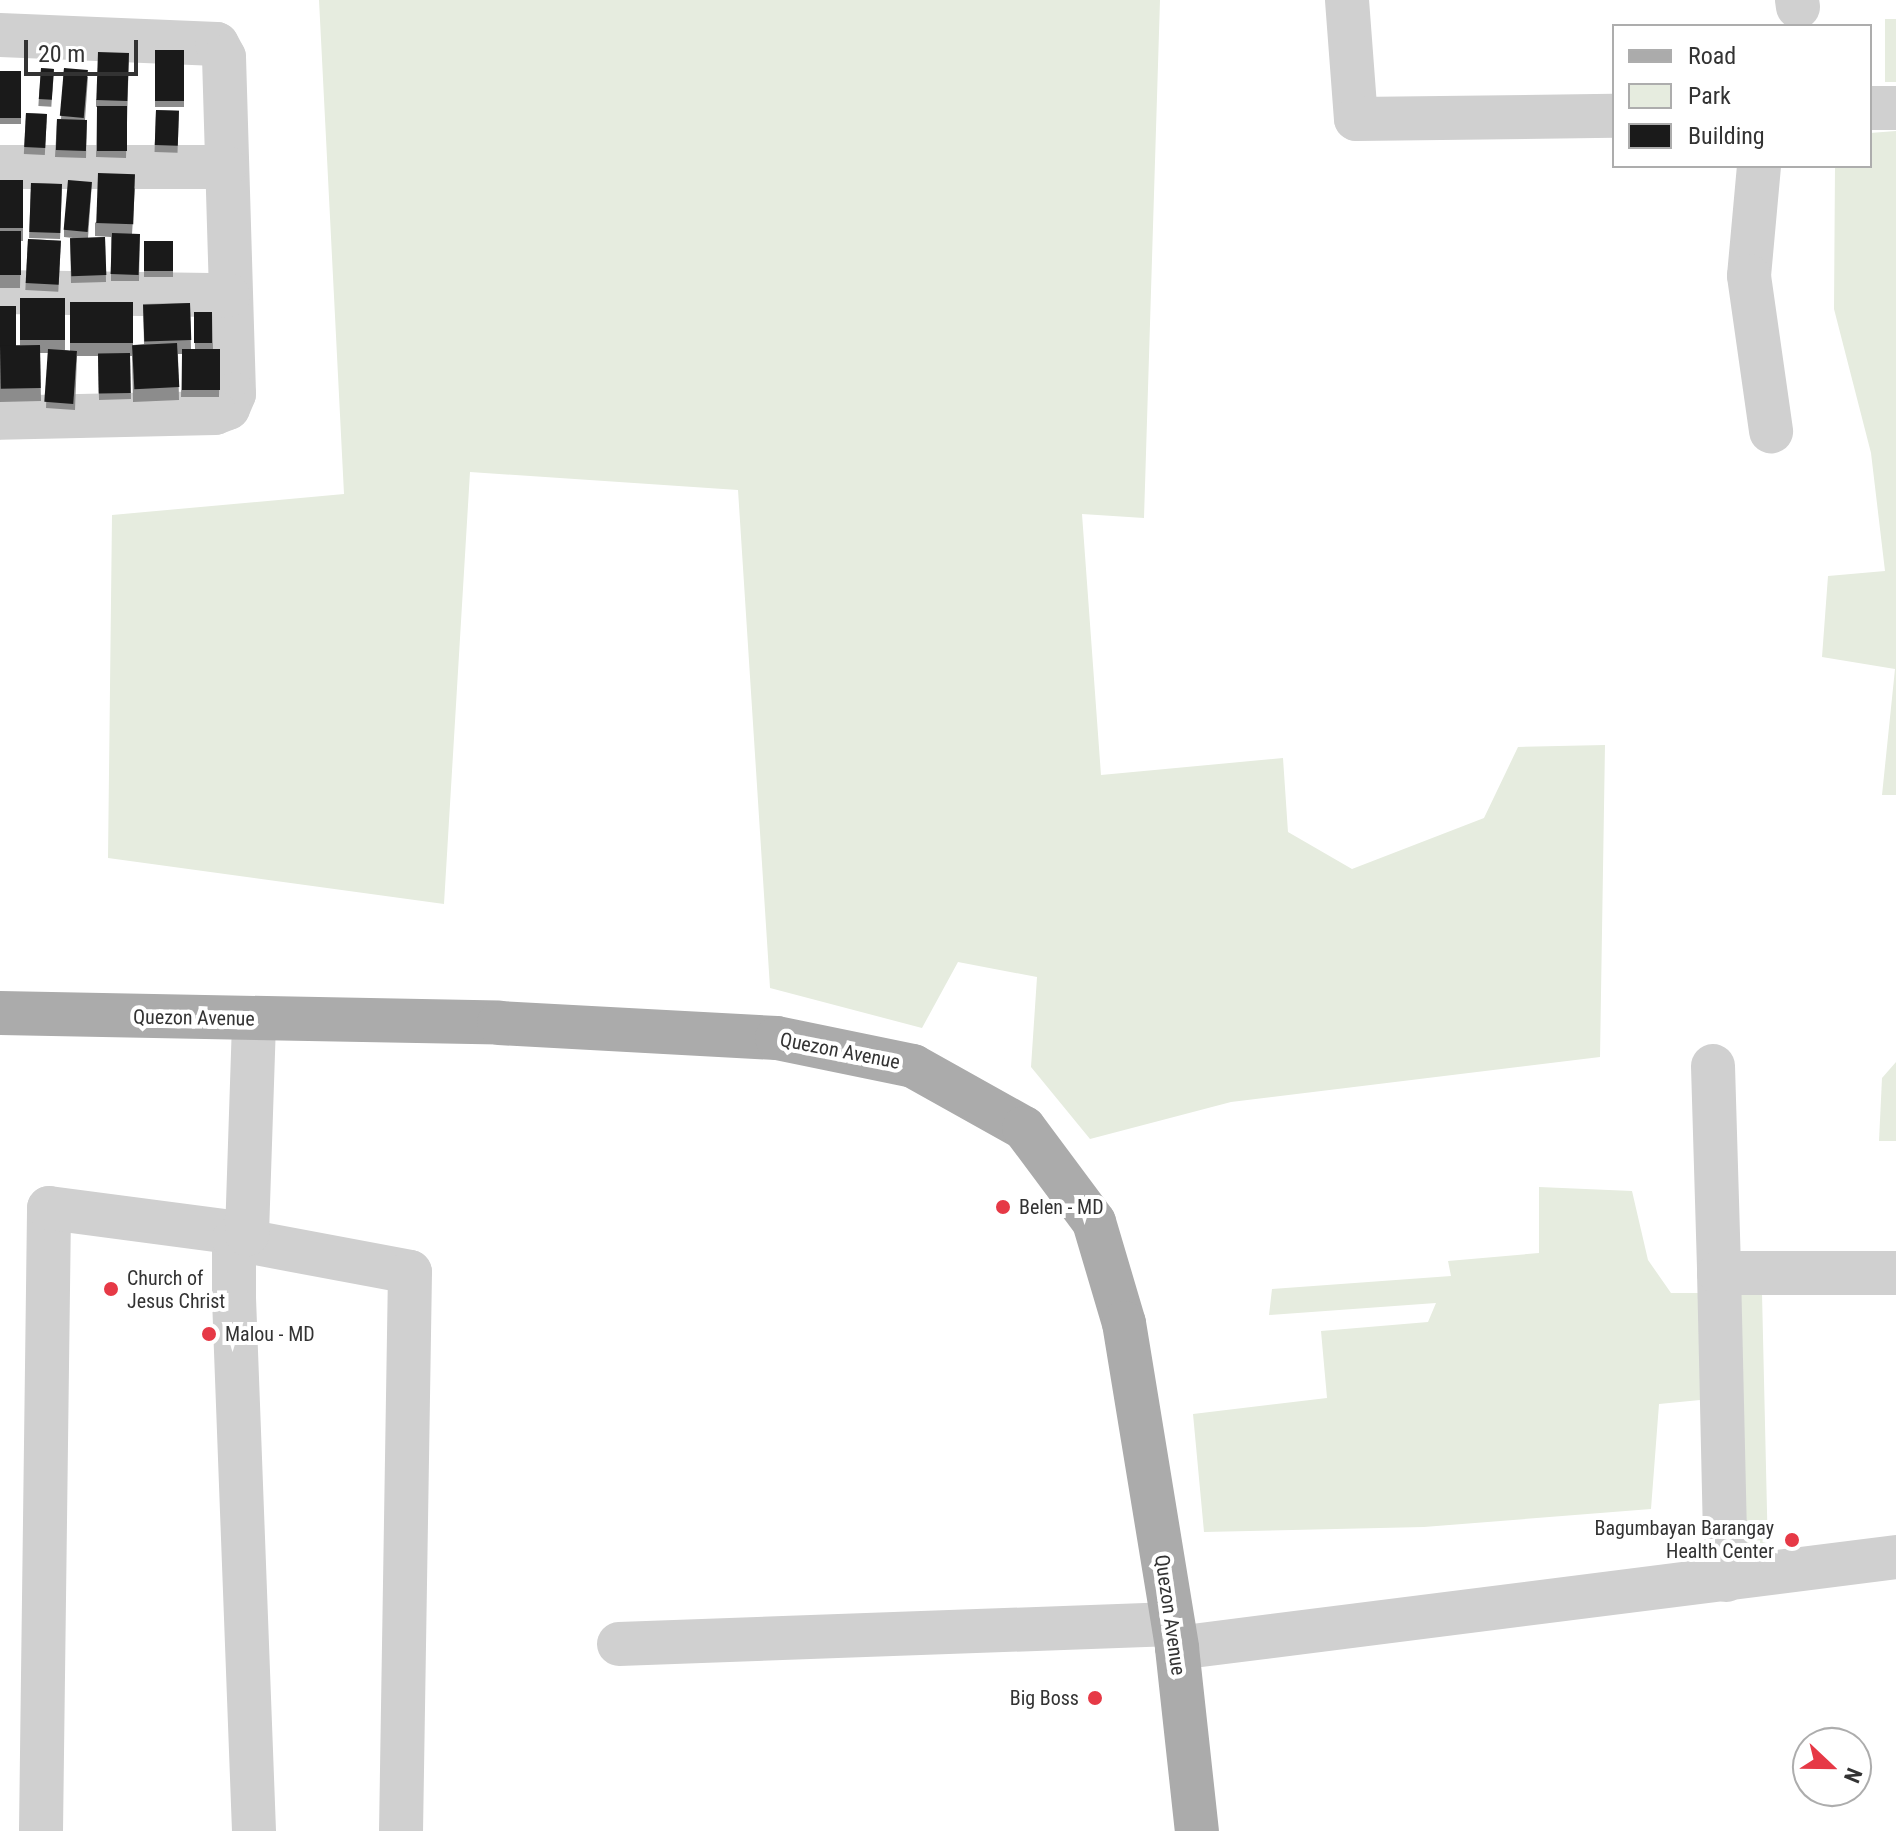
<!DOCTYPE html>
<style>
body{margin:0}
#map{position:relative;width:1896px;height:1831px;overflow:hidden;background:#fff;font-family:"Roboto Condensed",sans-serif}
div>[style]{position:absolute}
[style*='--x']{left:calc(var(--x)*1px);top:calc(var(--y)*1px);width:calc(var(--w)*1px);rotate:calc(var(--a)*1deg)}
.green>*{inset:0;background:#e6ecdf;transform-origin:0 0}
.minor>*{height:44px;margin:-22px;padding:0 22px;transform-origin:22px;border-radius:22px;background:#d0d0d0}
.major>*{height:44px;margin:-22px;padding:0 22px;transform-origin:22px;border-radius:22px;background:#ababab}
.wall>*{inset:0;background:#8c8c8c;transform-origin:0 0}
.building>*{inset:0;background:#1a1a1a;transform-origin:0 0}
.dots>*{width:22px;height:22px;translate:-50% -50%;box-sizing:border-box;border:4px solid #fff;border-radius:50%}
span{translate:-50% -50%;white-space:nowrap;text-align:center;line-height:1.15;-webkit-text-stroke:8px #fff;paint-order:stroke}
.street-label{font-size:20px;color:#333}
.poi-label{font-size:20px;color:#333}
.left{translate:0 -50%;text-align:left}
.right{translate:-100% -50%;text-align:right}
.legend{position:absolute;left:1612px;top:24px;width:260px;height:144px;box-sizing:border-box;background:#fff;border:2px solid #adadad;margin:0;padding:10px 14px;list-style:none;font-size:24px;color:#333}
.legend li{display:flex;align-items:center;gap:16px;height:40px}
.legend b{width:40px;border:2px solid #adadad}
.north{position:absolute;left:1792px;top:1727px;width:80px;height:80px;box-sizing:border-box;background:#fff;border:2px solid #adadad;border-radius:50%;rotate:112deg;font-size:22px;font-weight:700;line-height:32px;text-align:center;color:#333}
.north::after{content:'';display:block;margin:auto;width:28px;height:36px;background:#e63946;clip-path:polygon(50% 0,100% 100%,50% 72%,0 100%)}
.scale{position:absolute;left:24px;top:40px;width:114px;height:36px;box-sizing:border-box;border:4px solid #333;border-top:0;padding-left:10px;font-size:24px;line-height:28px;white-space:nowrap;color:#333;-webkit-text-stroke:6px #fff;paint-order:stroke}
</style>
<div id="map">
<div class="green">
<div style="clip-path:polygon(319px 0,1160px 0,1144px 518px,1082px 514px,1101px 775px,1283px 758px,1288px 832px,1352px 869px,1484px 818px,1518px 747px,1605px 745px,1600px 1057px,1231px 1102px,1090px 1139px,1031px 1067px,1037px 977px,958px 962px,922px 1028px,770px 988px,738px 490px,470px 472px,444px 904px,108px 858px,112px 515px,344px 494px)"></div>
<div style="left:1896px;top:19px;width:63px;height:11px;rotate:90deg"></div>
<div style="clip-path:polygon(1896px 131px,1896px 795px,1882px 795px,1895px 669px,1822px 657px,1828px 576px,1885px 571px,1871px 453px,1834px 309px,1835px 166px,1870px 166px,1870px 133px)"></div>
<div style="clip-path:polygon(1896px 1062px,1896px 1141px,1879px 1141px,1882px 1078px)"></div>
<div style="clip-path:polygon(1539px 1187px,1632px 1191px,1648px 1260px,1671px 1293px,1762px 1293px,1768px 1554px,1736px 1564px,1731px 1397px,1659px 1404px,1651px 1509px,1424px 1527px,1204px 1532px,1193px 1414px,1327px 1398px,1321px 1331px,1428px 1322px,1436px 1303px,1269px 1315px,1272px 1289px,1451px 1276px,1448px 1261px,1539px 1253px)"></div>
</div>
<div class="minor">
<div style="--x:1347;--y:0;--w:119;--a:85.7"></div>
<div style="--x:1356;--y:119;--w:258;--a:-0.7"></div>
<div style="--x:1797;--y:0;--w:7;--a:82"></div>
<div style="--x:0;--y:35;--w:217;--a:2.4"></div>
<div style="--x:217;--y:44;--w:15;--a:62"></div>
<div style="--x:224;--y:57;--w:337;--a:88.3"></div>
<div style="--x:234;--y:394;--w:15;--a:113"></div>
<div style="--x:228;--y:408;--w:14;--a:159"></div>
<div style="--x:215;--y:413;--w:215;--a:178.7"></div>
<div style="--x:1870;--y:108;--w:26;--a:0"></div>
<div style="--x:1759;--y:166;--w:110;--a:95.2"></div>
<div style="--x:1749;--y:276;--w:157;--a:81.9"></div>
<div style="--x:0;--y:167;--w:225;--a:0"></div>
<div style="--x:0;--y:292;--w:228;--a:0.8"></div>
<div style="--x:1713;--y:1066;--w:207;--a:88.3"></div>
<div style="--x:234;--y:1239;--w:179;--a:10.6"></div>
<div style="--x:410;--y:1272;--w:559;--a:90.92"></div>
<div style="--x:1726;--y:1580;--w:307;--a:-91.3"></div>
<div style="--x:1719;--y:1273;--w:177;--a:0"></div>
<div style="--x:619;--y:1644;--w:554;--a:-2.07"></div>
<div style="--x:1177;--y:1648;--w:725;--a:-7.21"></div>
<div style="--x:41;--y:1831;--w:623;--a:-89.26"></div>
<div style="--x:49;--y:1208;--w:200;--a:7.5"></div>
<div style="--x:254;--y:1831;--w:533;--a:-92.15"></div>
<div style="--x:234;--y:1298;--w:59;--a:-90"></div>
<div style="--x:234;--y:1239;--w:14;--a:-21"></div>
<div style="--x:247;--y:1234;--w:215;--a:-88.1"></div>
</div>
<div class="major">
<div style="--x:0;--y:1013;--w:499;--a:1.1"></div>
<div style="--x:499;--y:1023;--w:278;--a:3.1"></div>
<div style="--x:777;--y:1038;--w:139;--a:11.6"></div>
<div style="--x:913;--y:1066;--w:127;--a:29.2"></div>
<div style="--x:1024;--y:1128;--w:117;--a:53.3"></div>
<div style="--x:1094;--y:1222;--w:105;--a:73.5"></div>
<div style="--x:1124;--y:1323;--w:329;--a:80.7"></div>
<div style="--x:1177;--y:1648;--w:184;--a:83.8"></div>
</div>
<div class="wall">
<div style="left:155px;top:50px;width:29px;height:57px"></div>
<div style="clip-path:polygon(129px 53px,126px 158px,96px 157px,97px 107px,96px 107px,96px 100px)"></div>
<div style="left:41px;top:68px;width:13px;height:38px;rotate:4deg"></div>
<div style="clip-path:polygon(64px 68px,88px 77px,85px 120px,87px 120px,86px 158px,55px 157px,57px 119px,61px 119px)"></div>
<div style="left:0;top:71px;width:21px;height:53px"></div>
<div style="left:156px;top:110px;width:23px;height:42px;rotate:2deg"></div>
<div style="left:26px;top:113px;width:21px;height:41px;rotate:3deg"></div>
<div style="clip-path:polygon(0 180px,23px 180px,23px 241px,21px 241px,20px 288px,0 288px)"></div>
<div style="clip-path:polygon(92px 182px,88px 238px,105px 237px,106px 282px,71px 283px,70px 238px,73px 238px,64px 237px,64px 230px)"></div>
<div style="left:31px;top:183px;width:31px;height:55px;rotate:2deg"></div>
<div style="clip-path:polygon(135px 188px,132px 234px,140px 234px,139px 281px,111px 281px,111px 237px,95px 236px,95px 223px)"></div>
<div style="left:28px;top:239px;width:33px;height:51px;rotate:3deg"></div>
<div style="left:173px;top:241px;width:36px;height:29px;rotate:90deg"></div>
<div style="clip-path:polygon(20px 298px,65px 298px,65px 350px,70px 351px,70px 303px,133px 302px,133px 345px,144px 344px,143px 304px,190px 303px,191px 349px,195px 349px,194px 312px,212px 312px,213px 349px,220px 349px,219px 397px,181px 397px,182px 354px,178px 354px,179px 400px,133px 402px,132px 356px,130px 356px,131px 399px,99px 400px,98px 356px,77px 356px,75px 410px,46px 408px,48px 353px,40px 353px,41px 401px,0 402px,0 306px,16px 345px,20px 345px)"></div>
</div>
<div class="building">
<div style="left:155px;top:50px;width:29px;height:51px"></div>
<div style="left:98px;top:52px;width:31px;height:48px;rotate:2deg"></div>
<div style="left:41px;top:68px;width:13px;height:31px;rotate:4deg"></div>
<div style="left:64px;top:68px;width:24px;height:48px;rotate:5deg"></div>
<div style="left:0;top:71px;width:21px;height:47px"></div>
<div style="left:97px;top:106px;width:30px;height:45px"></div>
<div style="left:156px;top:110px;width:23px;height:35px;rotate:2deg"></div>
<div style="left:26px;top:113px;width:21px;height:34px;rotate:3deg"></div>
<div style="left:57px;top:119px;width:30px;height:31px;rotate:2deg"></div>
<div style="left:98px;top:173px;width:37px;height:50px;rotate:2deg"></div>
<div style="left:0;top:180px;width:23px;height:48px"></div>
<div style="left:68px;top:180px;width:24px;height:50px;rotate:5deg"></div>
<div style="left:31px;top:183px;width:31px;height:49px;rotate:2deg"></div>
<div style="left:0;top:231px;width:21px;height:44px"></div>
<div style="left:112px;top:233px;width:28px;height:41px;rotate:2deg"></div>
<div style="left:105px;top:237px;width:38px;height:35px;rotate:88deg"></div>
<div style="left:28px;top:239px;width:33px;height:44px;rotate:3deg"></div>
<div style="left:173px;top:241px;width:30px;height:29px;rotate:90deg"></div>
<div style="left:20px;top:298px;width:45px;height:42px"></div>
<div style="left:133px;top:302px;width:41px;height:63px;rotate:90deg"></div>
<div style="left:190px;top:303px;width:37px;height:47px;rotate:88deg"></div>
<div style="left:0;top:306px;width:16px;height:40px"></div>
<div style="left:194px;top:312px;width:18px;height:31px"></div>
<div style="left:177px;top:343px;width:44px;height:45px;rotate:87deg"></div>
<div style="left:40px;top:345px;width:43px;height:40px;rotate:89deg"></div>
<div style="left:48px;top:349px;width:29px;height:53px;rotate:4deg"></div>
<div style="left:182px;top:349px;width:38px;height:41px"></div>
<div style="left:130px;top:353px;width:40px;height:32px;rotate:89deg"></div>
</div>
<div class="dots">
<div style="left:1003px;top:1207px;background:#e63946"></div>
<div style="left:111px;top:1289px;background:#e63946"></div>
<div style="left:209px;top:1334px;background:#e63946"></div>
<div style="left:1792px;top:1540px;background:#e63946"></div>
<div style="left:1095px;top:1698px;background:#e63946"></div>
</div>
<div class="street-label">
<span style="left:194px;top:1018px;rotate:1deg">Quezon Avenue</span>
<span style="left:840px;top:1051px;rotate:11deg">Quezon Avenue</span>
<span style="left:1170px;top:1615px;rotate:82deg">Quezon Avenue</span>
</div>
<div class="poi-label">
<span class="left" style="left:1019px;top:1207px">Belen - MD</span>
<span class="left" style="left:127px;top:1290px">Church of<br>Jesus Christ</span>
<span class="left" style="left:225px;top:1334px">Malou - MD</span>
<span class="right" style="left:1774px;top:1540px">Bagumbayan Barangay<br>Health Center</span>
<span class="right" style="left:1079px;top:1698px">Big Boss</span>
</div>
<ul class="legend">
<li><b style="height:10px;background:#ababab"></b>Road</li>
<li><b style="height:22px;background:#e6ecdf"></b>Park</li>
<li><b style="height:22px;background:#1a1a1a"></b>Building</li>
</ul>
<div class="north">N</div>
<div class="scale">20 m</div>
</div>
